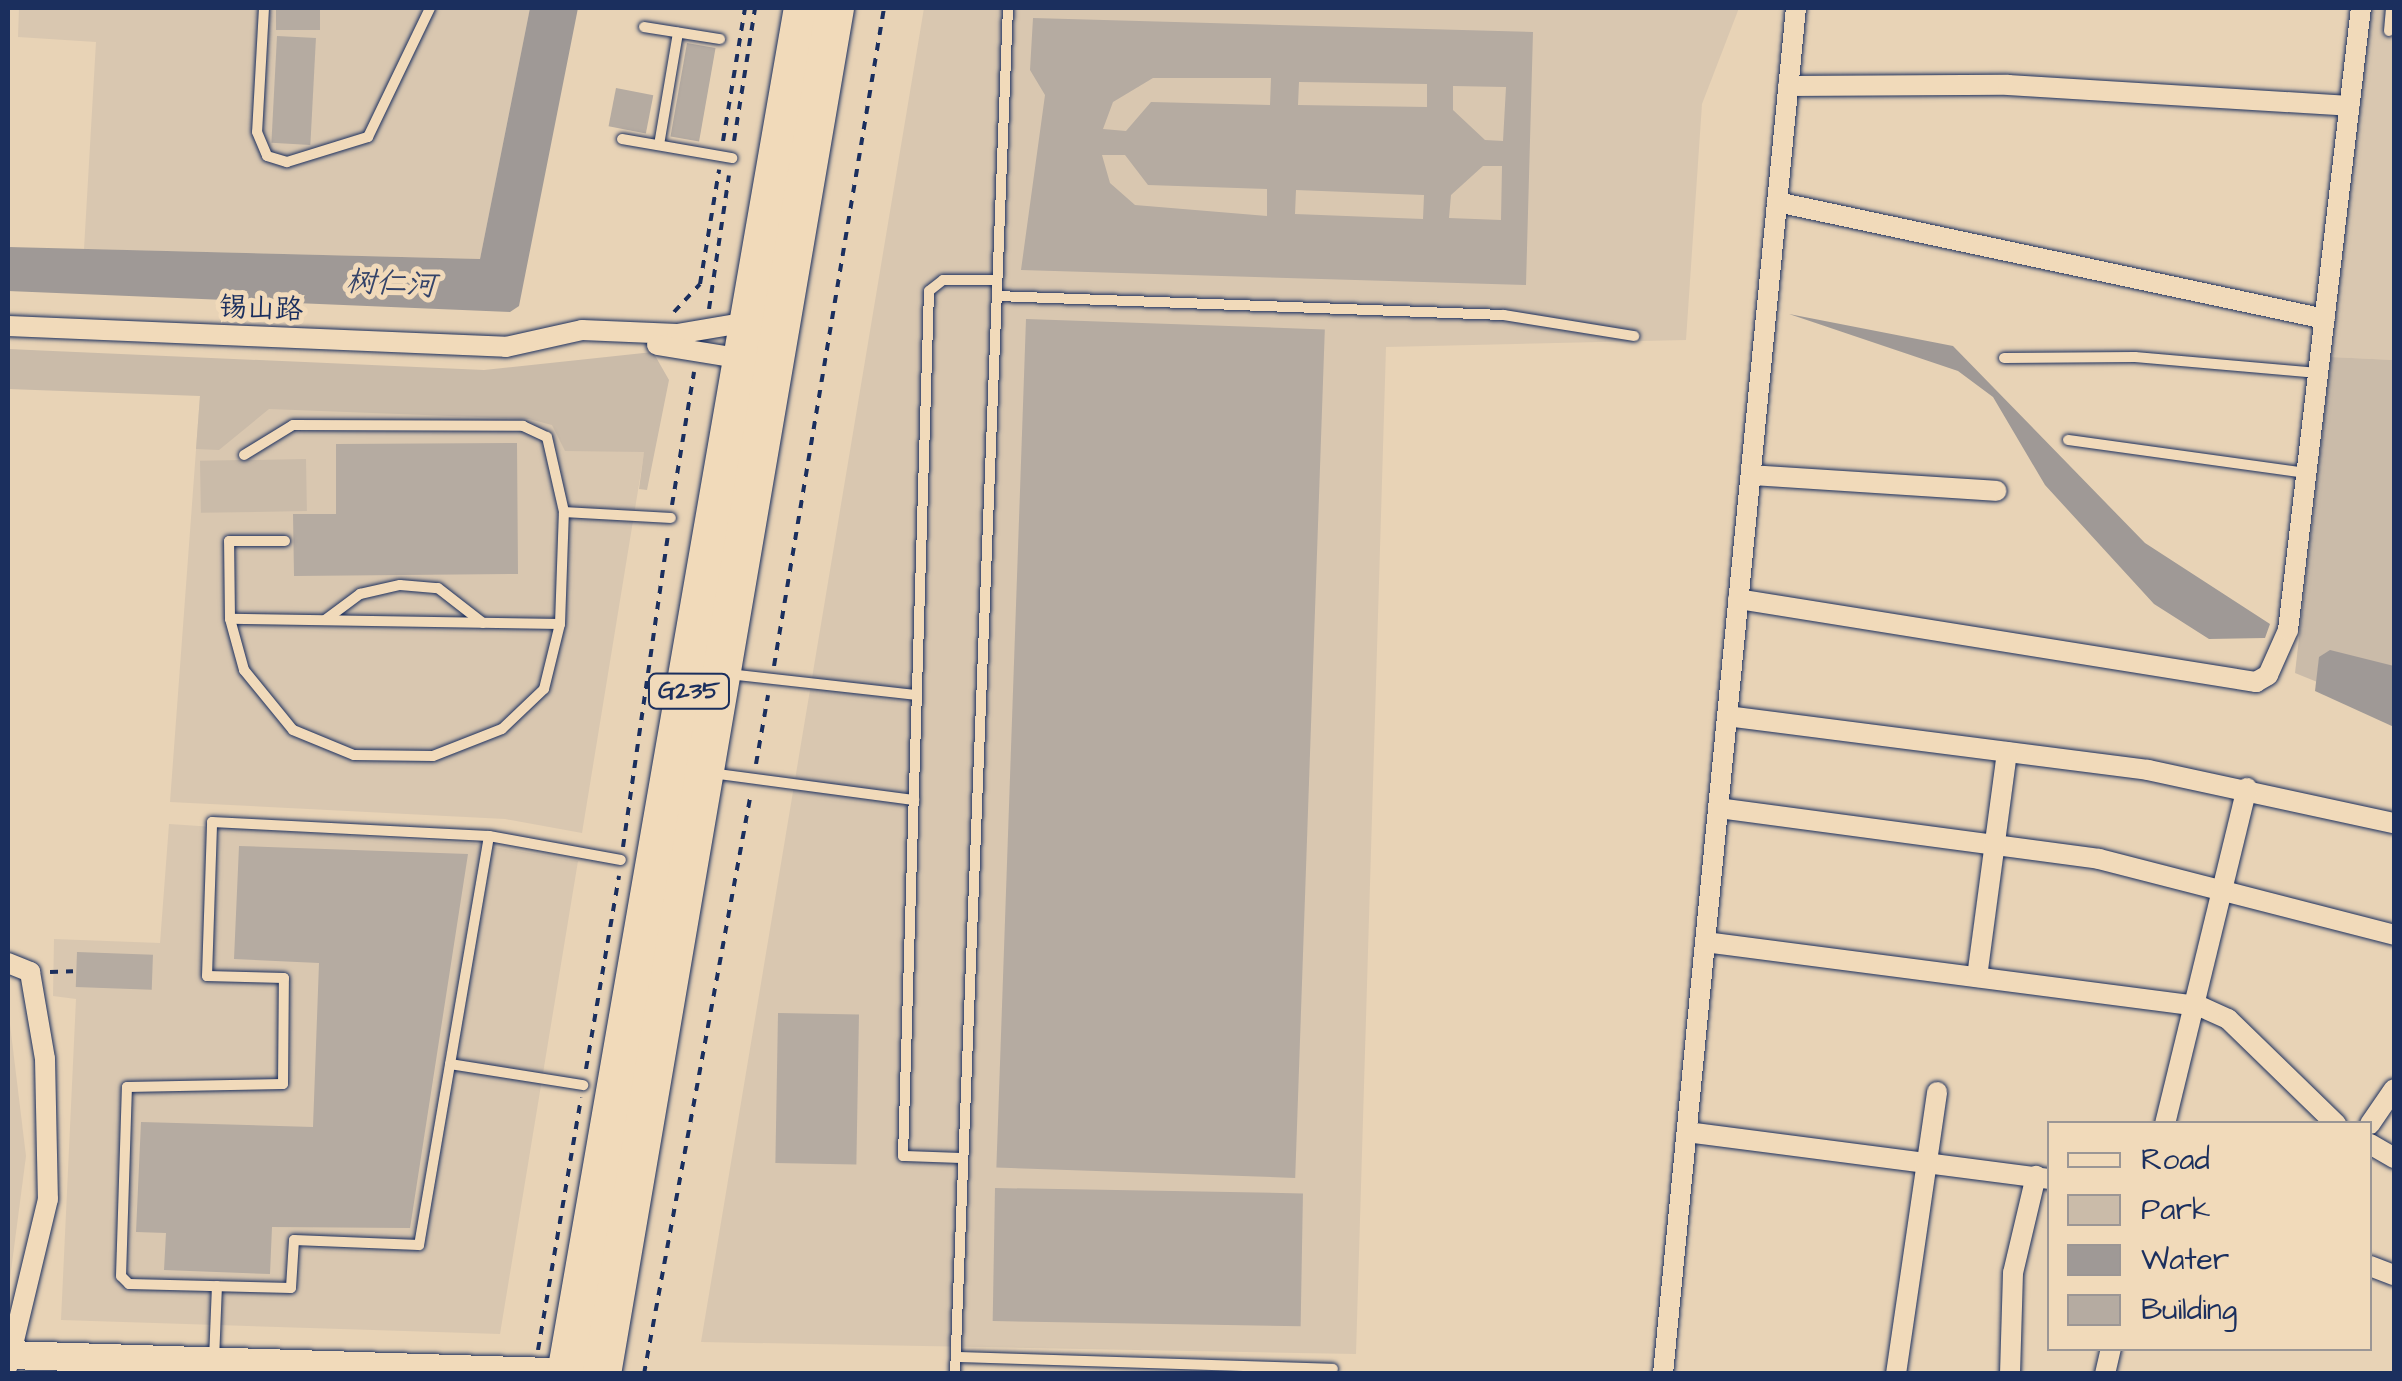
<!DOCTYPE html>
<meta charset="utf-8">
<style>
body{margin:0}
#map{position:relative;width:2402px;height:1381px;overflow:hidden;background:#e8d3b6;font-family:"Architects Daughter","LXGW WenKai TC",sans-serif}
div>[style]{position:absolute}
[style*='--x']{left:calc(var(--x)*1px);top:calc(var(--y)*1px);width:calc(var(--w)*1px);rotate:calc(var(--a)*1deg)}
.built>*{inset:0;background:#d9c7b0}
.green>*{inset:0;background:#cabba9;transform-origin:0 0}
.water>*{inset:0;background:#9f9996}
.building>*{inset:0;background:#b5aba1;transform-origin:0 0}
.path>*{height:4px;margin-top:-2px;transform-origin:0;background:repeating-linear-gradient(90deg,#1b2f5e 0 8px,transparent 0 16px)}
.roads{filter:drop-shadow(0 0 2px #1b2f5e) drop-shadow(0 0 2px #1b2f5e)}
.lane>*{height:10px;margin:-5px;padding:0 5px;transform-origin:5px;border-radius:5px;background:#f1daba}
.street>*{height:20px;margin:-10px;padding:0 10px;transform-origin:10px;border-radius:10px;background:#f1daba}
.secondary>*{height:28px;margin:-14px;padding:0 14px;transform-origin:14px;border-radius:14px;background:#f1daba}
.highway>*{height:38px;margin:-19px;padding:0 19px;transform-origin:19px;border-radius:19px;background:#f1daba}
span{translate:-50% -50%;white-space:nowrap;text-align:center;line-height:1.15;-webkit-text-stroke:10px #f1daba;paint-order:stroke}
.shield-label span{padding:2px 8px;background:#f1daba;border:2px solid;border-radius:8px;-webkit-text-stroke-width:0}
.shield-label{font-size:25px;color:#1b2f5e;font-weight:700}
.street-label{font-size:28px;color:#1b2f5e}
.water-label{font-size:30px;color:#354469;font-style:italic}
.frame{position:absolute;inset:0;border:10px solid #1b2f5e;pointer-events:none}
.legend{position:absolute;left:2047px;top:1121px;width:325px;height:230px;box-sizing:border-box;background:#f1daba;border:2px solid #9b9695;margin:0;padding:12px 18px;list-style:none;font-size:30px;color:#1b2f5e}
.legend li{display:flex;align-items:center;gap:20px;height:50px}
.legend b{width:50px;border:2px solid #9b9695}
</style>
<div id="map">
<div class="built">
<div style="clip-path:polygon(19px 8px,530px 8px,480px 259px,84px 249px,96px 42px,18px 37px)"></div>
<div style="clip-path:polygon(924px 8px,1739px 8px,1702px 104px,1686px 340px,1386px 347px,1356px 1354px,701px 1342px)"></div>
<div style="clip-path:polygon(2371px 8px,2394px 8px,2394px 360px,2331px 357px)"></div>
<div style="clip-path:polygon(200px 396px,650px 417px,582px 833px,505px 819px,170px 802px)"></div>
<div style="clip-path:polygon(169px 824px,476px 844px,578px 861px,500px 1334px,61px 1320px,76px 999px,53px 996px,54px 939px,160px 943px)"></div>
<div style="clip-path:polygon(8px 1008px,26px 1156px,8px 1294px)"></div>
</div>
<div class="green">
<div style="clip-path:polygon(8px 349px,484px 370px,653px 352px,669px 380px,647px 490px,639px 489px,644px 452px,565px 451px,552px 425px,529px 419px,269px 409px,219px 450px,196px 449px,200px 396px,8px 389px)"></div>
<div style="clip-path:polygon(2331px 357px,2394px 360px,2394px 713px,2295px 673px)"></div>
<div style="left:306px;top:459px;width:52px;height:106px;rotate:89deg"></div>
</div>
<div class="water">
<div style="clip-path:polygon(530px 8px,578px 8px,519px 306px,510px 312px,8px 291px,8px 247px,480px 259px)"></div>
<div style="clip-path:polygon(1789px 314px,1953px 346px,2145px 543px,2270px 624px,2265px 638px,2209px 639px,2154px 604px,2045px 485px,1993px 397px,1958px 371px)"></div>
<div style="clip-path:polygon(2330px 650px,2394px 666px,2394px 727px,2315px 691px,2319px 657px)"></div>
</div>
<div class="building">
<div style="left:276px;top:8px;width:44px;height:22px"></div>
<div style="clip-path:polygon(evenodd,1033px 18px,1533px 32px,1526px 285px,1021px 270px,1045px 95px,1030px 70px,1033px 18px,1153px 78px,1271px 78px,1270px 105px,1151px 102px,1126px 131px,1103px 129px,1113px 102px,1153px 78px,1033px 18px,1299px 82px,1427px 84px,1427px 107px,1298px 105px,1299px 82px,1033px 18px,1453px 86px,1506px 87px,1503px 141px,1485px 140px,1453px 110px,1453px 86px,1033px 18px,1102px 155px,1125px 155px,1148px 185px,1267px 189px,1267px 216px,1135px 205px,1110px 183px,1102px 155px,1033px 18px,1483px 166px,1502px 166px,1501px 220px,1449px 218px,1451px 195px,1483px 166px,1033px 18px,1296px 190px,1424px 195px,1423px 219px,1295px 214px,1296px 190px)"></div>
<div style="left:277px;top:36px;width:39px;height:107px;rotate:3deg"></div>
<div style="left:687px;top:43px;width:29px;height:95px;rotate:10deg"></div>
<div style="left:616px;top:88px;width:38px;height:39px;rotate:11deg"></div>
<div style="left:1026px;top:319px;width:299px;height:849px;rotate:2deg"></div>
<div style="clip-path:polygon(517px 443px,518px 574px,294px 576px,293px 514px,336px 514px,336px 444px)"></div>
<div style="clip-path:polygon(239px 846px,468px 854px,410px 1228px,272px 1227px,270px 1274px,164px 1270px,166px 1233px,136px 1232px,141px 1122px,313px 1127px,319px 963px,234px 959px)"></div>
<div style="left:77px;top:952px;width:76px;height:35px;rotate:2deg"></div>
<div style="left:778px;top:1013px;width:81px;height:150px;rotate:1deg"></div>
<div style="left:995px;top:1188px;width:308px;height:133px;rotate:1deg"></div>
</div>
<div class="path">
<div style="--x:723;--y:141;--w:135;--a:-80.6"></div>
<div style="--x:734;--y:141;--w:135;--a:-81"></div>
<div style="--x:709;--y:309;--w:135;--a:-81.5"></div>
<div style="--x:674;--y:312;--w:38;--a:-47"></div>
<div style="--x:700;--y:284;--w:116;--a:-80.5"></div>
<div style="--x:672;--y:505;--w:135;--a:-80.6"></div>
<div style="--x:774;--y:666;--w:667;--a:-80.51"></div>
<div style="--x:756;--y:764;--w:70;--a:-80.1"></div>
<div style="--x:623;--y:847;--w:315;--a:-81.8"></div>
<div style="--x:50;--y:972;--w:23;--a:-2"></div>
<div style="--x:586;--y:1069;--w:196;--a:-80.3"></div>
<div style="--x:538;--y:1350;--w:256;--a:-80.3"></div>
<div style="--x:644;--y:1374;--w:591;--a:-79.57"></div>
</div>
<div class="roads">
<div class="lane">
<div style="--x:264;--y:8;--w:124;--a:93.2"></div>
<div style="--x:257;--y:132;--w:26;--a:67"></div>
<div style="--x:267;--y:156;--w:21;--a:17"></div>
<div style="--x:287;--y:162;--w:85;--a:-17.2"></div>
<div style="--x:368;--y:137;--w:143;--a:-64.3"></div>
<div style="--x:644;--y:27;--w:77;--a:9"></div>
<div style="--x:2389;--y:31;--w:23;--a:-85"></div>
<div style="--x:622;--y:139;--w:112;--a:9.8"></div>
<div style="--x:659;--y:145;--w:114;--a:-80.4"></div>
<div style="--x:997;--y:296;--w:507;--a:2.15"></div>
<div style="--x:1504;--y:315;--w:132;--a:9.2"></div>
<div style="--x:2004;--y:358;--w:131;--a:-0.4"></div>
<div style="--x:2135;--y:357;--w:184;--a:5"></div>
<div style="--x:2068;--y:440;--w:241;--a:7.9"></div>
<div style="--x:244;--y:455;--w:57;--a:-31.5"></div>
<div style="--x:293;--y:425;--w:230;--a:0.2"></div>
<div style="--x:523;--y:426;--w:26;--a:25"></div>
<div style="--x:547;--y:437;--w:77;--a:77.2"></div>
<div style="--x:230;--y:619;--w:78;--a:-90.7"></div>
<div style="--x:229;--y:541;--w:56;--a:0"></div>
<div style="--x:325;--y:620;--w:44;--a:-36.6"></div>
<div style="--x:360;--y:594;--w:41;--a:-12.7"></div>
<div style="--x:400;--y:585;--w:38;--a:5"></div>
<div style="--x:438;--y:588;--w:57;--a:37.9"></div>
<div style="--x:560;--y:624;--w:330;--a:-179.1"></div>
<div style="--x:230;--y:619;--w:53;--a:74.6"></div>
<div style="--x:244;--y:670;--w:77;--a:50.8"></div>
<div style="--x:293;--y:730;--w:66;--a:22.3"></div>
<div style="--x:354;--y:755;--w:79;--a:0.7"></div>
<div style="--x:433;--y:756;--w:74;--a:-21.4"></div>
<div style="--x:502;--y:729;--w:58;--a:-43.6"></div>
<div style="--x:544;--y:689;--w:67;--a:-76.2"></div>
<div style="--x:560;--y:624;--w:112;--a:-88"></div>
<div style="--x:564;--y:512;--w:107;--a:3.2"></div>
<div style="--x:729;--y:674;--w:189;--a:6.4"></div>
<div style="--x:711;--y:773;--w:205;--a:7.6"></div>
<div style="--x:489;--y:836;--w:415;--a:99.7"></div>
<div style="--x:419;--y:1245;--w:125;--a:-177.7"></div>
<div style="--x:294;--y:1240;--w:48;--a:93.6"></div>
<div style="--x:291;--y:1288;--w:162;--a:-178.6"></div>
<div style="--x:129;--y:1284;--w:11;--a:-135"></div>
<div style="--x:121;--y:1276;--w:189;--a:-88.2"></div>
<div style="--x:127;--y:1087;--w:156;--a:-1.1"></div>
<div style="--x:283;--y:1084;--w:106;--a:-89.5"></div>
<div style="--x:284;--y:978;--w:77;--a:-178.5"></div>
<div style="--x:207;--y:976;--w:154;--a:-88.1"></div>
<div style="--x:212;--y:822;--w:277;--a:2.9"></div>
<div style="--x:489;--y:836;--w:134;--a:10.3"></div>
<div style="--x:450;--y:1064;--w:135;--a:9"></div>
<div style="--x:963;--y:1158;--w:60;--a:-178.1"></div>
<div style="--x:903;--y:1156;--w:865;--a:-88.28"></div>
<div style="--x:929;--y:291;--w:18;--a:-38"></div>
<div style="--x:943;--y:280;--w:54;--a:0"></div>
<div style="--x:956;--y:1357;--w:377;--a:1.8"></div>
<div style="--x:214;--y:1360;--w:74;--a:-87.7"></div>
<div style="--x:955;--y:1374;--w:1367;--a:-87.78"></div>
</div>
<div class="street">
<div style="--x:1788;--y:86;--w:220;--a:-0.3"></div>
<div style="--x:2008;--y:85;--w:342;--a:3.5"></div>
<div style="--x:1777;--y:202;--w:560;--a:12.05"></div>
<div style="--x:8;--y:326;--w:498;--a:2.4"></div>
<div style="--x:506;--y:347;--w:78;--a:-12.6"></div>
<div style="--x:582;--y:330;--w:95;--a:2.4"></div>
<div style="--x:677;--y:334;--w:73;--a:-9.5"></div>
<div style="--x:657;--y:345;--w:87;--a:9.2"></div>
<div style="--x:1751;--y:475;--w:246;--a:3.7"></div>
<div style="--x:1738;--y:599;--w:525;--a:9.1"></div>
<div style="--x:2256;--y:682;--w:14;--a:-30"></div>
<div style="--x:2268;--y:675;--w:49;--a:-66"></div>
<div style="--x:2288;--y:630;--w:626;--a:-83.31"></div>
<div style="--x:1727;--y:716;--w:424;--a:7.3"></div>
<div style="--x:2148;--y:770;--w:252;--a:12.2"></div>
<div style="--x:1718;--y:808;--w:384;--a:7.6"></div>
<div style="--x:2099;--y:859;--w:305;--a:14.4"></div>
<div style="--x:1705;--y:942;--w:498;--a:7.4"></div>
<div style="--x:2199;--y:1006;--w:32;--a:24"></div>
<div style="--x:2228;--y:1019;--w:151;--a:44.2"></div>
<div style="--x:8;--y:963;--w:24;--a:22"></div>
<div style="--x:30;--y:972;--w:88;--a:80.2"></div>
<div style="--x:45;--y:1059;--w:140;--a:88.8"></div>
<div style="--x:48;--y:1199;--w:171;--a:103.5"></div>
<div style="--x:1977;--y:977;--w:227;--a:-82.4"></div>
<div style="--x:2165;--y:1124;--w:346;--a:-76.3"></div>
<div style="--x:2370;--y:1124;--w:42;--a:-55.6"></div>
<div style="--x:1687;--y:1132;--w:366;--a:7.4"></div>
<div style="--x:2370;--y:1144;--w:28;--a:30"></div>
<div style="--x:2370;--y:1266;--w:26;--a:21"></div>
<div style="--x:1663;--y:1374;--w:1372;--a:-84.44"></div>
<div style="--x:1896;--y:1374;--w:285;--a:-81.7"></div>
<div style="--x:2010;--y:1374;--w:101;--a:-88.3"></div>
<div style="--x:2013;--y:1273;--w:100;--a:-76.7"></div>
<div style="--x:2105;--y:1374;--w:27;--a:-77"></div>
</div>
<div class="secondary">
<div style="--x:9;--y:1355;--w:573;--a:1.8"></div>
</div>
<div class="highway">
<div style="--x:566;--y:1374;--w:1386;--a:-80.16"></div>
<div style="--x:602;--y:1374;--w:1386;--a:-80.32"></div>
</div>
</div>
<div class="shield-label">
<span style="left:689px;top:691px">G235</span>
</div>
<div class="street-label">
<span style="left:261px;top:309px;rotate:2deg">锡山路</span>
</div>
<div class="water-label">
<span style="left:391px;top:284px;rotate:3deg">树仁河</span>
</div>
<div class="frame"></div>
<ul class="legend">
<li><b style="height:12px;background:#f1daba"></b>Road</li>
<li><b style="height:28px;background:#cabba9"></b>Park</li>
<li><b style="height:28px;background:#9f9996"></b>Water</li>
<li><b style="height:28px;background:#b5aba1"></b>Building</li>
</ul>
</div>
